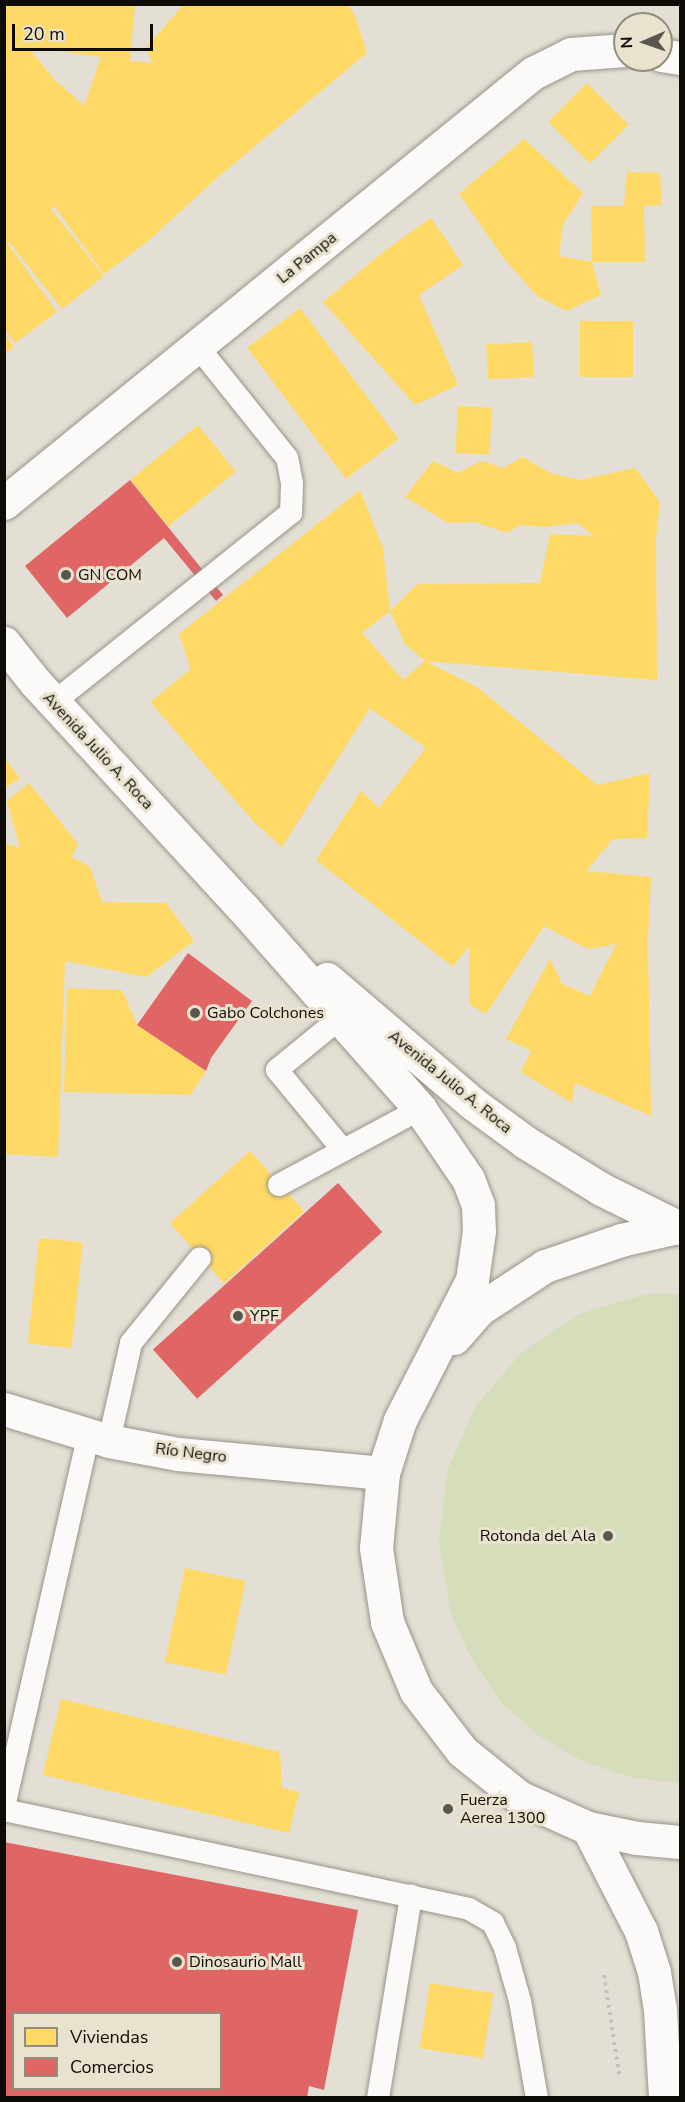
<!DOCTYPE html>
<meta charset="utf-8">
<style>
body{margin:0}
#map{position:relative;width:685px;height:2102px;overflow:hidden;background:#e3dfd4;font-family:"Nunito Sans",sans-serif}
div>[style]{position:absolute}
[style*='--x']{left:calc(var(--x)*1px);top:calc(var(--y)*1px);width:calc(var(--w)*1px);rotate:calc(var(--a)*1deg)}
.green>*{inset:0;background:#d6ddba}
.homes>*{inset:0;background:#ffd966;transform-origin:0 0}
.shops>*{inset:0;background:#e06666;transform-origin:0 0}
.path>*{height:4px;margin-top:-2px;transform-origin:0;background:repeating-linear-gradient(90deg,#c2c1bd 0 3px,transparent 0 7.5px)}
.roads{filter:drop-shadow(0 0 2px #97948b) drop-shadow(0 0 2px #97948b)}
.lane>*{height:22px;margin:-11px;padding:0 11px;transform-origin:11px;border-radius:11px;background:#fbfaf9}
.street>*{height:33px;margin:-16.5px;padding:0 16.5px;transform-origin:16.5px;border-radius:16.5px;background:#fbfaf9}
.secondary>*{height:33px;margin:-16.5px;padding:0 16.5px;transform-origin:16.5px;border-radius:16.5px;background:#fbfaf9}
.primary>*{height:33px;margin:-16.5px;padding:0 16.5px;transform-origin:16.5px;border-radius:16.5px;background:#fbfaf9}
.dots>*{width:16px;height:16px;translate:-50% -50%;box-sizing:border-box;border:3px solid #e9e2ce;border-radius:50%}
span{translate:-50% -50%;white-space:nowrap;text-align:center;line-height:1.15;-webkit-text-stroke:6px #e9e2ce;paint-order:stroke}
.street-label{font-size:16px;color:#0e0c06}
.poi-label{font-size:16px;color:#0e0c06}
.left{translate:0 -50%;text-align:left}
.right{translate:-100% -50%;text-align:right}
.frame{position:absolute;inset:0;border:6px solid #0e0c06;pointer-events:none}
.legend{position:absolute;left:12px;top:2012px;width:210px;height:78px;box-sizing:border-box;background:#e9e2ce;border:2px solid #918c7e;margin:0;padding:8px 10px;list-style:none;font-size:18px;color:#0e0c06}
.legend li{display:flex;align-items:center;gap:12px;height:30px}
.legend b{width:30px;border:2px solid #918c7e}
.north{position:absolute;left:613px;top:12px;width:60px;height:60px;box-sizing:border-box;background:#e9e2ce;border:2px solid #918c7e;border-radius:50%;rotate:268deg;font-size:16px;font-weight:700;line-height:24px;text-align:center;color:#0e0c06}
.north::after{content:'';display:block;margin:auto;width:21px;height:27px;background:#59564e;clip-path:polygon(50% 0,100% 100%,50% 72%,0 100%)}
.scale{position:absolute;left:12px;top:24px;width:141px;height:27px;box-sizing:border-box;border:3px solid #0e0c06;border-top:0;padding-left:8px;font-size:18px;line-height:21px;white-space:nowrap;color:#0e0c06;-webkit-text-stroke:4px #e9e2ce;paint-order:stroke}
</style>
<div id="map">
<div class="green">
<div style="clip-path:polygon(646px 1294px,680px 1294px,680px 1783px,633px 1778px,584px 1762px,539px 1736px,500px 1701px,471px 1658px,450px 1611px,439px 1541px,447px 1471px,475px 1407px,521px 1353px,579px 1314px)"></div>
</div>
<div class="homes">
<div style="clip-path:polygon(evenodd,4px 4px,135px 4px,130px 61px,152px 63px,146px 48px,184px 4px,347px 4px,355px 16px,367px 53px,218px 177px,146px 243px,104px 274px,54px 206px,51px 209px,104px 276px,62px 309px,9px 242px,7px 243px,57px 312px,15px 343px,4px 329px,4px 4px,28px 47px,101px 57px,84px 106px,53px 78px,28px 47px)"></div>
<div style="left:587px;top:83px;width:59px;height:55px;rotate:45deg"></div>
<div style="clip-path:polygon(524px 139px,583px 193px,563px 224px,559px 256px,592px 262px,601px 295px,566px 311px,537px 296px,505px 260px,459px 194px)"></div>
<div style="clip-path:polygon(627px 172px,660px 173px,662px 205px,644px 206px,645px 262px,592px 262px,591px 206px,624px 206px)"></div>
<div style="clip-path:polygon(431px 218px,463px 265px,419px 295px,458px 385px,415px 405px,323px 302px,387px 249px)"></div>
<div style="left:300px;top:308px;width:164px;height:66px;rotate:53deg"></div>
<div style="left:580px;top:321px;width:53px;height:56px"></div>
<div style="clip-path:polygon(4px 334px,14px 347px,4px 354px)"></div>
<div style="left:532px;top:342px;width:35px;height:46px;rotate:87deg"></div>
<div style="left:458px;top:406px;width:34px;height:47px;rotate:3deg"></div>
<div style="left:198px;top:425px;width:60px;height:87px;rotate:51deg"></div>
<div style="clip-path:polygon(evenodd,523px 457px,550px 473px,580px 480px,635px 468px,660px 502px,656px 538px,657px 680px,425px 661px,477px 687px,597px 785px,650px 773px,647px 838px,613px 839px,586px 871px,651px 877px,648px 942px,651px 1116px,575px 1083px,572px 1103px,521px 1072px,531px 1051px,506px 1039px,550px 959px,562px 984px,590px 996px,616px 944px,588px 949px,544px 926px,486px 1014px,469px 1004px,470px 945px,453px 967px,316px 860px,361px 791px,379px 808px,426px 748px,370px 708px,282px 847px,254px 822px,150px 702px,191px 669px,179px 634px,360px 490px,383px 548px,390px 611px,418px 584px,540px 583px,550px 534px,594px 536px,577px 523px,545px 527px,520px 525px,507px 533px,475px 522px,448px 523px,405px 497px,433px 461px,458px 473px,481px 461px,503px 468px,523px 457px,390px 611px,405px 644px,425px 661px,403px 680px,362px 633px,390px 611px)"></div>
<div style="clip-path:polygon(4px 757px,20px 779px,4px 788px)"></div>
<div style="clip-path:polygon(29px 783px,78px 844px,72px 857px,90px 867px,102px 902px,166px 903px,194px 941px,146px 977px,65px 961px,58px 1157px,4px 1154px,4px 843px,20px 848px,7px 801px)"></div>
<div style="clip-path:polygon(67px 988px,122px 990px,137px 1025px,206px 1071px,190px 1095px,64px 1092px)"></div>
<div style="left:250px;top:1151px;width:81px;height:108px;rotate:48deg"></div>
<div style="left:39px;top:1238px;width:44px;height:106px;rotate:6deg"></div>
<div style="left:185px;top:1568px;width:62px;height:96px;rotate:12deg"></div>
<div style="clip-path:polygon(61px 1699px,280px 1752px,282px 1788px,299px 1792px,289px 1833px,43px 1775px)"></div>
<div style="left:430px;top:1983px;width:64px;height:66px;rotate:9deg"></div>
</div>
<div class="shops">
<div style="clip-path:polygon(130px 480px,223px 595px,216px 601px,164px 538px,67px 618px,25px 566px)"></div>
<div style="clip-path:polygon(188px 953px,252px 1001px,211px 1058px,206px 1071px,137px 1025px)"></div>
<div style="left:338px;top:1183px;width:66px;height:249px;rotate:48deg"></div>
<div style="clip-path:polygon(evenodd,4px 1842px,358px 1910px,324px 2090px,309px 2086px,307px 2098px,4px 2098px,4px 1842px,14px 2014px,220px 2014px,220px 2088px,14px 2088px,14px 2014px)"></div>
</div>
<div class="path">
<div style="--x:604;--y:1975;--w:105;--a:81.3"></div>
</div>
<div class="roads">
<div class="lane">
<div style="--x:54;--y:702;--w:303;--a:-38.6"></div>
<div style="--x:291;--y:513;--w:30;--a:-88"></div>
<div style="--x:292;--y:483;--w:25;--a:-101"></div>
<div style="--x:287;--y:458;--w:142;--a:-128.7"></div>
<div style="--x:339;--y:1019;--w:80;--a:140.6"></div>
<div style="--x:277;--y:1070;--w:104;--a:50.5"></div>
<div style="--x:279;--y:1185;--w:160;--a:-28.3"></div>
<div style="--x:109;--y:1441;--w:100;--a:-77.3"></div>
<div style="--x:131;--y:1343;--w:109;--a:-50.9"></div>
<div style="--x:4;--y:1807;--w:383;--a:-77.2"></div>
<div style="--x:4;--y:1810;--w:475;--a:12"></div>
<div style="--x:469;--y:1909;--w:28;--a:30"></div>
<div style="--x:493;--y:1923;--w:28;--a:64"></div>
<div style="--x:505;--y:1948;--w:55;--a:74.2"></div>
<div style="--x:520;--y:2001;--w:98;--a:80.1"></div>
<div style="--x:378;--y:2098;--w:205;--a:-80.7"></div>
</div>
<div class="street">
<div style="--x:661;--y:55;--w:19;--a:9"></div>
<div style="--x:4;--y:503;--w:682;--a:-39.11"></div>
<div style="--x:533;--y:73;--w:42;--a:-26.6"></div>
<div style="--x:571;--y:54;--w:54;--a:-4.2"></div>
</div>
<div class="secondary">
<div style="--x:4;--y:1409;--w:110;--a:16.9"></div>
<div style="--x:109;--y:1441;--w:70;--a:10.7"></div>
<div style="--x:178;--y:1454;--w:206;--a:5.3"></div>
</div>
<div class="primary">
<div style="--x:4;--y:643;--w:50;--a:51.5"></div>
<div style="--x:35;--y:682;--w:307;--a:47.4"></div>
<div style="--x:243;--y:908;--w:268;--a:48.6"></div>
<div style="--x:420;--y:1109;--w:85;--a:55.6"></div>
<div style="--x:468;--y:1179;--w:28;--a:69"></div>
<div style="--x:478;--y:1205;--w:26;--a:88"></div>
<div style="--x:479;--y:1231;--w:49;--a:98.1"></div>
<div style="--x:472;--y:1280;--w:157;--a:117.2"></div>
<div style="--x:400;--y:1420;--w:56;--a:107.8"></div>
<div style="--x:383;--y:1473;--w:75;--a:95.3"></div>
<div style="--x:376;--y:1548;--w:75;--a:81.5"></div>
<div style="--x:387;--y:1622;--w:75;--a:67.2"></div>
<div style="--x:416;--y:1691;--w:76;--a:52.5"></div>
<div style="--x:462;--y:1751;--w:73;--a:38.9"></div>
<div style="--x:519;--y:1797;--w:76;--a:24.2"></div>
<div style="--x:588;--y:1828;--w:50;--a:11.5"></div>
<div style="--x:637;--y:1838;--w:43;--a:5.3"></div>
<div style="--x:327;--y:979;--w:191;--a:40.5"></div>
<div style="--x:472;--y:1103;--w:66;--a:36.3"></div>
<div style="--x:525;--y:1142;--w:89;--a:31.7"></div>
<div style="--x:601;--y:1189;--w:88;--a:26.3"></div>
<div style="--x:454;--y:1338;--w:37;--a:-49"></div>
<div style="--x:478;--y:1310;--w:80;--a:-33.3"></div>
<div style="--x:545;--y:1266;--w:80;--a:-18.9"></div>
<div style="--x:621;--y:1240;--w:57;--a:-13.1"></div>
<div style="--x:588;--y:1828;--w:116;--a:62.8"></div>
<div style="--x:641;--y:1931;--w:43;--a:72.4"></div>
<div style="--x:654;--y:1972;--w:38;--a:81"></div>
<div style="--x:660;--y:2010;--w:88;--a:86.7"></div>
</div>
</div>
<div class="dots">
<div style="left:66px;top:575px;background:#59564e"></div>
<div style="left:195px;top:1013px;background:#59564e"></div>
<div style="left:238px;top:1316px;background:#59564e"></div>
<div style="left:608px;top:1536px;background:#59564e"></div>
<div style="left:448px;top:1809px;background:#59564e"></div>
<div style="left:177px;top:1962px;background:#59564e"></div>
</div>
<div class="street-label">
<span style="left:307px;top:258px;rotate:-39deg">La Pampa</span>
<span style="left:98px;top:751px;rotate:47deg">Avenida Julio A. Roca</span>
<span style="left:450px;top:1082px;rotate:39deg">Avenida Julio A. Roca</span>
<span style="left:191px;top:1453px;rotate:7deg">Río Negro</span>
</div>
<div class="poi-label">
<span class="left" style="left:78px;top:575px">GN COM</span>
<span class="left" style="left:207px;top:1013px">Gabo Colchones</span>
<span class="left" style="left:250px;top:1316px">YPF</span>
<span class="right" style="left:596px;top:1536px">Rotonda del Ala</span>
<span class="left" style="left:460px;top:1809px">Fuerza<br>Aerea 1300</span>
<span class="left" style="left:189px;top:1962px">Dinosaurio Mall</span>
</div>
<div class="frame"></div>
<ul class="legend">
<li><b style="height:16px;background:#ffd966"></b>Viviendas</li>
<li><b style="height:16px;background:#e06666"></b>Comercios</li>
</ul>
<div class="north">N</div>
<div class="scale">20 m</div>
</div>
